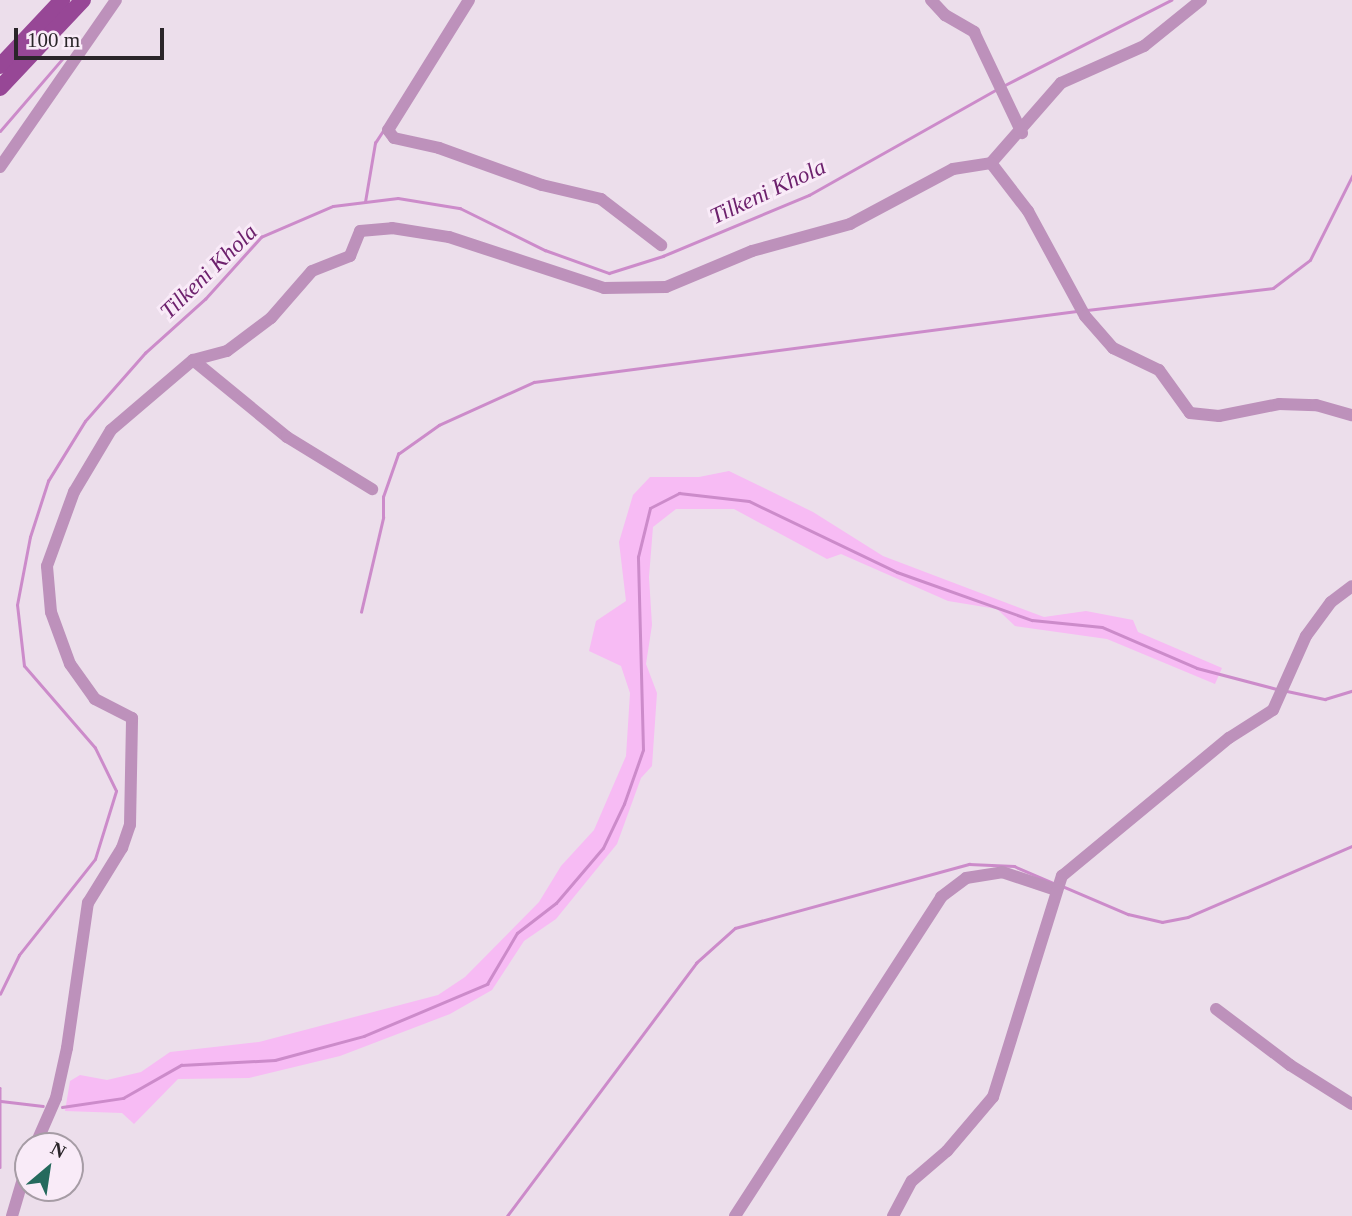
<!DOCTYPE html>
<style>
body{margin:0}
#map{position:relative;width:1352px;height:1216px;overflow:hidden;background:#ecdeeb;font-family:"Times New Roman",serif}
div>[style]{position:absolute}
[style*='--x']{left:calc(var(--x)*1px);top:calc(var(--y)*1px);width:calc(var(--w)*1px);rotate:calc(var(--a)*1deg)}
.green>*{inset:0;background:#f7bbf4}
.stream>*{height:2.5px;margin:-1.25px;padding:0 1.25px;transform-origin:1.25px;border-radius:1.25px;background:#cc8bca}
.minor>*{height:12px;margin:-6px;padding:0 6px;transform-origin:6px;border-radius:6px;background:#bd91bb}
.major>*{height:16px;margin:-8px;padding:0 8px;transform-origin:8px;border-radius:8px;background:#974796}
span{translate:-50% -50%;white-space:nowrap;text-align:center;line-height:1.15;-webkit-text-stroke:6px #f9ebf8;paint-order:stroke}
.water-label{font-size:23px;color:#6d216d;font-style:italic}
.north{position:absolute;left:14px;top:1132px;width:70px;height:70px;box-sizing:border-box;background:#f9ebf8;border:2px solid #a69ca5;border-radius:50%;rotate:29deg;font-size:19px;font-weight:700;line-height:28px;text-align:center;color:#2a2529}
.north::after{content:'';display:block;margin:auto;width:24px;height:32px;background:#256a5d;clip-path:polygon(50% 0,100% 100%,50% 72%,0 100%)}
.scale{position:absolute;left:14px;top:28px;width:150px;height:32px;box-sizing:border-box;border:4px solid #2a2529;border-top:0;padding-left:9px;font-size:21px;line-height:24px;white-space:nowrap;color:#2a2529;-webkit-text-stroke:5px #f9ebf8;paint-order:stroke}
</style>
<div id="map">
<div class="green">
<div style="clip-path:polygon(729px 471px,813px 512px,883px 556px,1044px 617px,1086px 611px,1133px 620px,1138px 632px,1222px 668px,1215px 684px,1107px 639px,1015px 626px,997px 609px,948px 601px,841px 554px,827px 559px,734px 509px,676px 509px,653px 527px,649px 577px,652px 625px,646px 664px,657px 693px,652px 766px,641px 778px,617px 844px,556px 919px,524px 941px,492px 990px,450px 1014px,340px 1056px,249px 1078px,178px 1079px,134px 1124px,122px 1113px,65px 1111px,70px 1081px,80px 1075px,107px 1080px,141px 1072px,170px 1052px,259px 1042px,438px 995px,465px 977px,539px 902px,561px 866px,594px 830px,626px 756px,630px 693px,621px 666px,589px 651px,596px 621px,626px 601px,619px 542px,633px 495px,650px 477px,699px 477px)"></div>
</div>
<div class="stream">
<div style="--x:1003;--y:86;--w:189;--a:-27.1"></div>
<div style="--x:0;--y:131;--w:96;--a:-49.2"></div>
<div style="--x:365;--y:202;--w:60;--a:-80.4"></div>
<div style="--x:375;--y:143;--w:17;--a:-57"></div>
<div style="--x:1087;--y:310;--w:187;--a:-6.7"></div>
<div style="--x:1273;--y:288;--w:46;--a:-37.1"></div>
<div style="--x:1310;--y:260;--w:94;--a:-63.4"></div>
<div style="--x:361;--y:612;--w:97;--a:-76.8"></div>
<div style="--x:383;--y:518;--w:21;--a:-90"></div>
<div style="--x:383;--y:497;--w:46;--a:-70.8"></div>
<div style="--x:398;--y:454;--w:50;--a:-35.3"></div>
<div style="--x:439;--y:425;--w:104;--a:-24.4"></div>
<div style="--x:534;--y:382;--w:547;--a:-7.46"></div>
<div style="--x:1287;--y:691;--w:39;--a:12"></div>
<div style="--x:1325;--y:699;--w:28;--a:-17"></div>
<div style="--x:1062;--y:886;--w:72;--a:23"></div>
<div style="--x:1128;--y:914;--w:35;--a:13"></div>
<div style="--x:1162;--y:922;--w:26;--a:-11"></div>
<div style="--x:1188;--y:917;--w:179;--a:-23.4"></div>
<div style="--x:0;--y:994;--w:43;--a:-64"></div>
<div style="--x:19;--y:955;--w:122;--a:-51.6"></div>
<div style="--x:95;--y:859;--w:71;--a:-72.8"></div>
<div style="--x:116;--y:791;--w:48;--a:-116"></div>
<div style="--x:95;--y:748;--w:108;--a:-130.9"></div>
<div style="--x:24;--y:666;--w:61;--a:-96.5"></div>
<div style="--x:17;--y:605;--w:69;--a:-79.2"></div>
<div style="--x:30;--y:537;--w:59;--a:-72.2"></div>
<div style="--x:48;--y:481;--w:70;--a:-58.3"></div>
<div style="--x:85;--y:421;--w:91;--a:-48.6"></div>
<div style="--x:145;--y:353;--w:81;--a:-42"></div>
<div style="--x:205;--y:299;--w:84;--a:-47.9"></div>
<div style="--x:261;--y:237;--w:78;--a:-23.3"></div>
<div style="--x:333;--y:206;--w:65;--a:-7"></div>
<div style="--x:398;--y:198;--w:63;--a:9.2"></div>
<div style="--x:460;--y:208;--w:95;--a:26.3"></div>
<div style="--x:545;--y:250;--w:68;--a:19.8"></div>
<div style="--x:609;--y:273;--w:57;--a:-17.5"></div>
<div style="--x:663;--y:256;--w:158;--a:-22.7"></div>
<div style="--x:809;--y:195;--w:216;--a:-29.4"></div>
<div style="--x:0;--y:1088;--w:79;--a:90"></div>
<div style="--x:1;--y:1101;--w:42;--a:6.8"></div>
<div style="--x:62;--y:1107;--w:62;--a:-8.4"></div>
<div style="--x:123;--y:1098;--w:67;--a:-29.6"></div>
<div style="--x:181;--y:1065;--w:94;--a:-3"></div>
<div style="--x:275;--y:1060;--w:92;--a:-15.1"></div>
<div style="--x:364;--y:1036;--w:134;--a:-22.9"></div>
<div style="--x:487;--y:984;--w:59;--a:-59.5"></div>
<div style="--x:517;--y:933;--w:49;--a:-37.6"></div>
<div style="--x:556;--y:903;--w:72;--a:-49.5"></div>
<div style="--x:603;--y:848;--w:49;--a:-64.5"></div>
<div style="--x:624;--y:804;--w:57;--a:-70.6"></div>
<div style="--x:643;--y:750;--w:193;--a:-91.5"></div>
<div style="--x:638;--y:557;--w:50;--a:-76.2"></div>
<div style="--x:650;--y:508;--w:33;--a:-27"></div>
<div style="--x:679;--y:493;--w:70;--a:6.5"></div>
<div style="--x:749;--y:501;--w:164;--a:25.6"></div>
<div style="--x:897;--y:572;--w:143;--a:19.6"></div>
<div style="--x:1032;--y:620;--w:70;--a:5.7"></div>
<div style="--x:1102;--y:627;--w:103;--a:23.3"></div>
<div style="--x:1197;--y:668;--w:83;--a:14.7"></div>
<div style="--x:507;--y:1216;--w:316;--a:-53.2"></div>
<div style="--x:696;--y:963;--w:52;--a:-41.9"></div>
<div style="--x:735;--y:928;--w:243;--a:-15.3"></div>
<div style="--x:969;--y:864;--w:45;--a:2.5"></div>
<div style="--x:1014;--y:866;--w:46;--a:23.2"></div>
</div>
<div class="minor">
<div style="--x:469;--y:0;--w:153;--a:121.9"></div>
<div style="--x:388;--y:130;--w:10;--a:53"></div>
<div style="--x:394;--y:138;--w:46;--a:12.5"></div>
<div style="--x:439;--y:148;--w:109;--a:19.8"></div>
<div style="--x:542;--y:185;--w:61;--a:13.3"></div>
<div style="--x:601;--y:199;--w:76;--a:37.5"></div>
<div style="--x:931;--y:0;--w:21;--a:47"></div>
<div style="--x:945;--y:15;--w:34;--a:30"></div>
<div style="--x:974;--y:32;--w:112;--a:64.6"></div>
<div style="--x:1201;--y:0;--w:73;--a:141.1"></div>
<div style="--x:1144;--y:46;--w:91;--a:156"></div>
<div style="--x:1061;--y:83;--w:106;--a:131.2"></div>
<div style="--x:991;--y:163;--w:61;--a:52.4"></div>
<div style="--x:1028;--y:211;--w:119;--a:61.5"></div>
<div style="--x:1085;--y:316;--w:43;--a:48.8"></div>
<div style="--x:1113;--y:348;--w:51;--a:25.6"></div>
<div style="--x:1159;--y:370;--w:53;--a:54.2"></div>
<div style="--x:1190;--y:413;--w:29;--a:6"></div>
<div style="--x:1219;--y:416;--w:61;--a:-11.3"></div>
<div style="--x:1279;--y:404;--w:37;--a:2"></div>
<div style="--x:1316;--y:405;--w:37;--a:16"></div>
<div style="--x:0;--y:167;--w:203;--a:-55.2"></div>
<div style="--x:193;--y:360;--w:122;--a:39.3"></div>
<div style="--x:287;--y:437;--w:100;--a:31.5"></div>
<div style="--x:1216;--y:1009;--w:93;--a:37.1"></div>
<div style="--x:1290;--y:1065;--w:73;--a:32.2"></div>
<div style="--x:35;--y:1146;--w:52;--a:-66.4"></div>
<div style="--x:56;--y:1098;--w:51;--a:-77.6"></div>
<div style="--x:67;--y:1048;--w:147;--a:-81.8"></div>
<div style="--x:88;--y:903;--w:65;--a:-58.3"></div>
<div style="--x:122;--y:848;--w:24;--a:-71"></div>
<div style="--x:130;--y:825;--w:107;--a:-88.9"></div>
<div style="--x:132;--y:718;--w:42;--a:-152.8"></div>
<div style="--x:95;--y:699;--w:43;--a:-125.5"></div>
<div style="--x:70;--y:664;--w:55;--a:-110.1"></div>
<div style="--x:51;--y:612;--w:46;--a:-95"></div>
<div style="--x:47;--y:566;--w:79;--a:-70"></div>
<div style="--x:74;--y:492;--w:72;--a:-59.2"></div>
<div style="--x:111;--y:430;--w:108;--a:-40.5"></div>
<div style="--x:193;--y:360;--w:35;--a:-15"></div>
<div style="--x:227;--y:351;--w:55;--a:-36.9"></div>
<div style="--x:271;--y:318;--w:62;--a:-48.9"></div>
<div style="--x:312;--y:271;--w:41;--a:-21.5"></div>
<div style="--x:350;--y:256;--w:27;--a:-68"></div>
<div style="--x:360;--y:231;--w:32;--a:-5"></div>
<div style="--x:392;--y:228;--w:58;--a:9"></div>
<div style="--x:449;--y:237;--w:163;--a:18.2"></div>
<div style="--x:604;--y:288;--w:62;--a:-0.9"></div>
<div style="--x:666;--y:287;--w:93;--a:-22.7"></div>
<div style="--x:752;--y:251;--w:102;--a:-15.4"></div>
<div style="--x:850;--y:224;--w:117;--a:-28.1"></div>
<div style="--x:953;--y:169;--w:38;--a:-9"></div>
<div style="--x:12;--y:1216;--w:56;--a:-73.5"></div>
<div style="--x:735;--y:1216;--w:380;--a:-57.1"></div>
<div style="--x:941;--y:897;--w:31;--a:-37"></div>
<div style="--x:966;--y:878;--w:36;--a:-9"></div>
<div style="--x:1002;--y:872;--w:57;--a:18.4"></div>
<div style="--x:893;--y:1216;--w:40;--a:-62"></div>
<div style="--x:912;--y:1181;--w:46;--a:-40.6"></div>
<div style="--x:947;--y:1151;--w:71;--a:-49.6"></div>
<div style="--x:993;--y:1097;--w:232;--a:-72.7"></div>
<div style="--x:1062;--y:876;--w:217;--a:-39.6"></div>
<div style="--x:1229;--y:738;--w:52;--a:-32.5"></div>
<div style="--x:1273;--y:710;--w:81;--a:-66"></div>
<div style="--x:1306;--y:636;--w:42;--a:-53.7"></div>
<div style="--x:1331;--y:602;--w:26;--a:-37"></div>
</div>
<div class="major">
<div style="--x:0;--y:66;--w:91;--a:-46.8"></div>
<div style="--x:0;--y:88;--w:121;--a:-46.7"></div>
</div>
<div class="water-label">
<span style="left:768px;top:192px;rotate:-25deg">Tilkeni Khola</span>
<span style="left:209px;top:272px;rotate:-44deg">Tilkeni Khola</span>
</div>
<div class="north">N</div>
<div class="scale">100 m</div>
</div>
